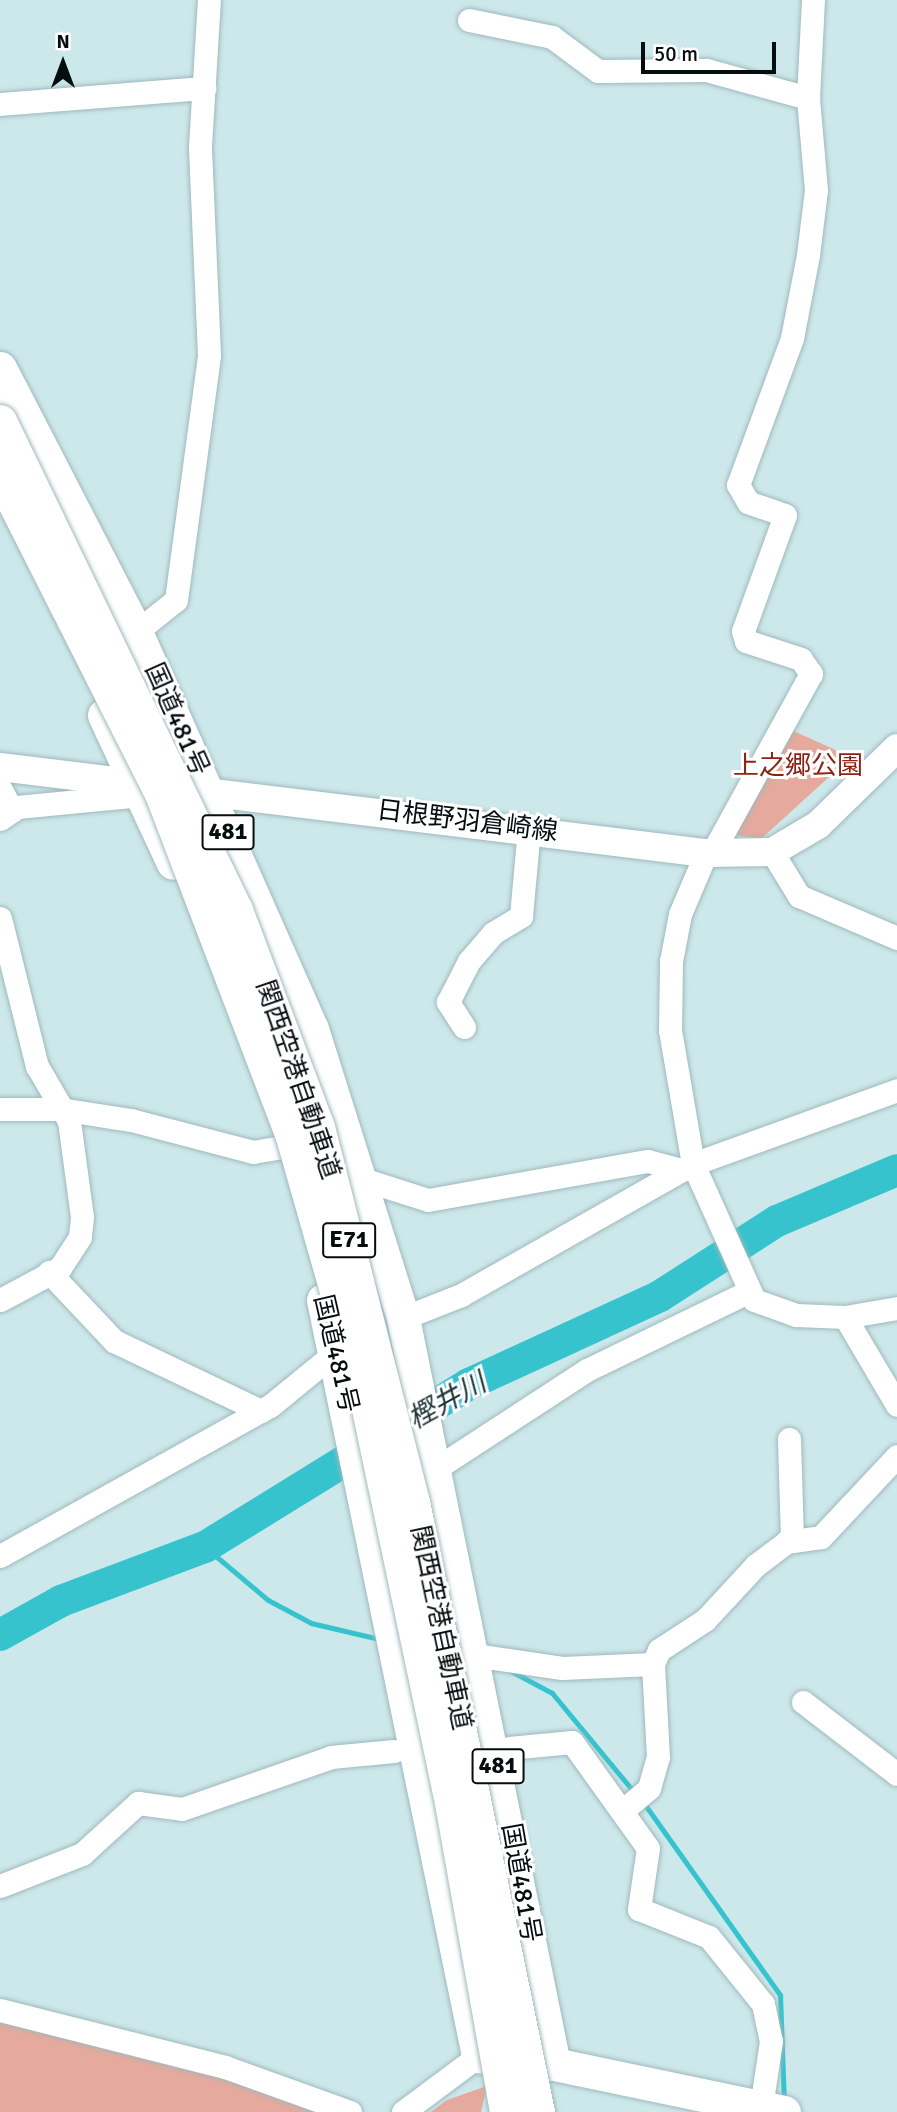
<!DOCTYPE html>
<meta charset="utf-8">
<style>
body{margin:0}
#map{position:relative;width:897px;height:2112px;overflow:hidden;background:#cde8eb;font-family:Signika,"Noto Sans JP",sans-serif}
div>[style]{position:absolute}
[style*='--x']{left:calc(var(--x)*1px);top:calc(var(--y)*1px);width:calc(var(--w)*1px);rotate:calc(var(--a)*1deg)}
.green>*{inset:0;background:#e6a99d}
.stream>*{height:5px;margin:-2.5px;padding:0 2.5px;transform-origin:2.5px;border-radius:2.5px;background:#37c3ce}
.river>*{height:32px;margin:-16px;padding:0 16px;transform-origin:16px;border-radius:16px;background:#37c3ce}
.roads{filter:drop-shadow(0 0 2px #9fb9bc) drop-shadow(0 0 2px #9fb9bc)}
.minor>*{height:23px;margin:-11.5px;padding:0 11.5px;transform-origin:11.5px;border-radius:11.5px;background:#fff}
.major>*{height:28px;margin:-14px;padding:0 14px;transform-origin:14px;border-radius:14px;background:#fff}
.highway>*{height:33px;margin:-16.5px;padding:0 16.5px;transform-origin:16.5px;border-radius:16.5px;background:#fff}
.bridges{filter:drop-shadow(0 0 2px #9fb9bc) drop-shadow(0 0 2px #9fb9bc)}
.highway-bridge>*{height:33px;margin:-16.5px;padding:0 16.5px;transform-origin:16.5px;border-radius:16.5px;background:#fff}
span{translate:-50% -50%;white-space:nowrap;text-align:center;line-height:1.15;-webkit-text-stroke:6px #fff;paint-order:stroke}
.shield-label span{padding:2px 5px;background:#fff;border:2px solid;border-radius:5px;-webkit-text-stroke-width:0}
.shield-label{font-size:24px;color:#050d0e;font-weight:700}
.street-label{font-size:26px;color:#050d0e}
.park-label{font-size:26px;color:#8d2214}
.water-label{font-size:28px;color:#1c3335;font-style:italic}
.north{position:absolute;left:28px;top:28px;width:70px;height:70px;-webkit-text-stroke:5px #fff;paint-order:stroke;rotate:0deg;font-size:19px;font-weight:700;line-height:28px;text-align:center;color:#050d0e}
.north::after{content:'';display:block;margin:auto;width:24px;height:32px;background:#050d0e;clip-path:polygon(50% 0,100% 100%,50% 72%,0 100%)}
.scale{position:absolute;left:641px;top:42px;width:135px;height:32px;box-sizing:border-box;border:4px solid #050d0e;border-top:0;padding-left:9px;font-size:21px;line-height:24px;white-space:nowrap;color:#050d0e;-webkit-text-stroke:5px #fff;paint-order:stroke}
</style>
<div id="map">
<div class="green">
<div style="clip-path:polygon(787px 728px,851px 757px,761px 839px,723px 833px)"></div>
<div style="clip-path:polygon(0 2018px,170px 2059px,328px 2112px,0 2112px)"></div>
<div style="clip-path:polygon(487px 2086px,481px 2112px,431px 2112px,447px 2100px)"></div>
</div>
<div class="stream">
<div style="--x:205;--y:1547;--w:82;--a:40.1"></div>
<div style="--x:268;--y:1600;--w:49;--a:28.1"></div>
<div style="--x:311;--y:1623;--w:70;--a:13.2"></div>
<div style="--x:511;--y:1671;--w:47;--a:28.2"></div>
<div style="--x:552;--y:1693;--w:129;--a:50.4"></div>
<div style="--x:643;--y:1802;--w:237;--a:54.6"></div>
<div style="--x:780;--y:1995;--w:107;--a:87.9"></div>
</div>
<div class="river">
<div style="--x:0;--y:1635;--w:70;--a:-29.1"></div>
<div style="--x:61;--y:1601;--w:154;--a:-20.6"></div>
<div style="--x:205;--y:1547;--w:310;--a:-31.7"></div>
<div style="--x:469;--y:1384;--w:210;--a:-24.7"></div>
<div style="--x:660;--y:1296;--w:139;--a:-32.7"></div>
<div style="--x:777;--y:1221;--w:130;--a:-23"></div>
</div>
<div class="roads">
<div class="minor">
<div style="--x:469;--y:20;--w:85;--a:11.6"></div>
<div style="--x:552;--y:37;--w:57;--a:36.5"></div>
<div style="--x:598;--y:71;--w:108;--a:-0.5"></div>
<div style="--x:706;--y:70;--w:106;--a:15.4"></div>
<div style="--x:0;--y:104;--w:205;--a:-4.5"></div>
<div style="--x:136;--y:632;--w:51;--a:-38.7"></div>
<div style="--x:176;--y:600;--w:247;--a:-82.3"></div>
<div style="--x:209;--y:355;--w:209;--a:-92.5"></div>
<div style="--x:200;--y:146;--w:146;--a:-86.5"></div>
<div style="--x:0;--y:788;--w:26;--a:62"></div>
<div style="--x:0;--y:819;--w:21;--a:-35"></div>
<div style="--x:17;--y:807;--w:125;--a:-5.5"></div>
<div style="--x:772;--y:852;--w:52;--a:58.5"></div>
<div style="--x:799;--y:896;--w:107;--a:23.2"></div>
<div style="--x:706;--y:853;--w:66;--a:113.1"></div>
<div style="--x:680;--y:914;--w:48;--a:100.8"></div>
<div style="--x:671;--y:961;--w:69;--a:90.8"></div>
<div style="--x:670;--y:1030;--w:136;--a:80.3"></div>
<div style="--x:693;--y:1164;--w:149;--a:65.8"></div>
<div style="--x:754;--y:1300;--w:45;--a:19.7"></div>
<div style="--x:796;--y:1315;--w:49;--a:2.3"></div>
<div style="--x:845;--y:1317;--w:102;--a:59.4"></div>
<div style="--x:712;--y:853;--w:205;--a:-61.1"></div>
<div style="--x:811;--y:674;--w:18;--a:-124"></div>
<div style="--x:801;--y:659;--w:58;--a:-161.9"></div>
<div style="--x:746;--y:641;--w:10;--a:-107"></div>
<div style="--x:743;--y:631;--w:123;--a:-70.1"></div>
<div style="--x:785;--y:515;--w:39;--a:-161"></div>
<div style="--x:748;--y:502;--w:20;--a:-120"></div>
<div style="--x:738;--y:485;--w:157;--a:-69.8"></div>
<div style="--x:792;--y:338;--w:85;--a:-79.1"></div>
<div style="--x:808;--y:255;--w:65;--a:-83"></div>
<div style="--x:816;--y:190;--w:92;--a:-95"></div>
<div style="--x:808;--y:98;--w:98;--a:-87.1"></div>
<div style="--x:0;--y:918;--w:153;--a:76"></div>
<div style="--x:37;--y:1066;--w:64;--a:59.8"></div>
<div style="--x:69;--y:1121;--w:97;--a:82.3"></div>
<div style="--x:82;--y:1217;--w:20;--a:96"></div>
<div style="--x:80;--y:1237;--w:37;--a:123"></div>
<div style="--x:60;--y:1268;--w:68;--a:151.9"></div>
<div style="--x:464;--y:1027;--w:30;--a:-123"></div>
<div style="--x:448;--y:1002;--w:46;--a:-62.9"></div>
<div style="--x:469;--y:961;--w:37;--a:-49"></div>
<div style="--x:493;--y:933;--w:33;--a:-31"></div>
<div style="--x:521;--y:916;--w:88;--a:-84.8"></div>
<div style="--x:0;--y:1109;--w:60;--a:0"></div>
<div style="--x:60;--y:1109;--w:72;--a:8.8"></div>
<div style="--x:131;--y:1120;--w:126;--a:14.7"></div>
<div style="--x:253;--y:1152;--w:27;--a:-10"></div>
<div style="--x:359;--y:1178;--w:72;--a:17.7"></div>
<div style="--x:428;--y:1200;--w:223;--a:-10.1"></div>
<div style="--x:648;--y:1161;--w:35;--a:15"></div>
<div style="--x:49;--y:1272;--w:95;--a:46.7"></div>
<div style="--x:114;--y:1341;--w:163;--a:25.5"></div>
<div style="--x:845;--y:1317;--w:53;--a:-9.8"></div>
<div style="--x:403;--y:1318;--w:62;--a:-21.6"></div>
<div style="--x:461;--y:1295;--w:266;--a:-29.5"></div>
<div style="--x:693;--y:1164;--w:217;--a:-19.9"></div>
<div style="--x:789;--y:1439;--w:102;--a:88.3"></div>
<div style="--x:435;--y:1469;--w:181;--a:-33.1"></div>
<div style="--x:587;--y:1370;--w:181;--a:-25.9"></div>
<div style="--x:0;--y:1556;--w:309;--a:-29.1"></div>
<div style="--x:270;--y:1406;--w:85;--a:-39.3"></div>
<div style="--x:474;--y:1655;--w:89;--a:8.4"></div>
<div style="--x:562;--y:1668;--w:91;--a:-2.5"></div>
<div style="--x:653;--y:1664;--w:15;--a:-67"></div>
<div style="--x:659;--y:1650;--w:55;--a:-33.1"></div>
<div style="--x:705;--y:1620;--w:75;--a:-47.2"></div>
<div style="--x:756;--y:1565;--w:38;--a:-37"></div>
<div style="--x:786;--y:1542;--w:35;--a:-8"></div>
<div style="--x:821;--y:1537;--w:111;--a:-46.8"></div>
<div style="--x:803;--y:1702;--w:118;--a:37.5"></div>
<div style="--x:509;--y:1748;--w:63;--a:-5.4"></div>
<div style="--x:572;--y:1742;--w:130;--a:54.4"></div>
<div style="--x:648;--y:1848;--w:62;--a:98.4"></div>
<div style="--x:639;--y:1909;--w:75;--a:21.8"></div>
<div style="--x:709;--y:1937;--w:86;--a:51.1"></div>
<div style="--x:763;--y:2004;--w:38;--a:78"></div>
<div style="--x:771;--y:2041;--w:67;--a:98.6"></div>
<div style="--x:622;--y:1811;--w:35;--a:-40"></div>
<div style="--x:649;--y:1788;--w:32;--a:-74"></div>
<div style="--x:658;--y:1757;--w:93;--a:-93.1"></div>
<div style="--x:0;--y:1886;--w:88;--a:-21.3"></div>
<div style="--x:82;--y:1854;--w:76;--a:-42.3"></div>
<div style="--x:138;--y:1803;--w:44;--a:7.8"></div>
<div style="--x:182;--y:1809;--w:158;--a:-19.2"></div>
<div style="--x:331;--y:1757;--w:63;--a:-5.4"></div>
<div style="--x:0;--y:2010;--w:232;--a:14.2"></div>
<div style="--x:225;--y:2067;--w:133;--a:19.8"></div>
<div style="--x:403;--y:2112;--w:94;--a:-36.7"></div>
</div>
<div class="major">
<div style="--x:0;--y:767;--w:711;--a:6.95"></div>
<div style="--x:706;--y:853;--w:66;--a:-0.9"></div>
<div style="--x:772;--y:852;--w:53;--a:-30.4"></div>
<div style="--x:818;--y:825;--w:110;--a:-44.3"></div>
</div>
<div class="highway">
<div style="--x:0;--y:368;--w:297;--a:62.7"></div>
<div style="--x:136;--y:632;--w:434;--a:66.1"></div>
<div style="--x:312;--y:1029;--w:303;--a:72.5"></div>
<div style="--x:403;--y:1318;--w:761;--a:78.56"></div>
<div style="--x:104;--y:715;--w:163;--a:65"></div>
<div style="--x:323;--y:1300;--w:772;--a:78.41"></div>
<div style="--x:478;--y:2056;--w:76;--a:6"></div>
<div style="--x:554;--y:2064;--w:235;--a:11.8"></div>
</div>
</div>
<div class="bridges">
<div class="highway-bridge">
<div style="--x:0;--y:421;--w:543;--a:64.24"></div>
<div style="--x:236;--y:910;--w:232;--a:69.3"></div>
<div style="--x:318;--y:1127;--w:387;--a:75.8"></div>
<div style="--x:413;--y:1502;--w:623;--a:78.42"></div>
<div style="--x:0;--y:475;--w:360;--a:63.2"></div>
<div style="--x:162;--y:796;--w:361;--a:69.1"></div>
<div style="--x:291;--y:1133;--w:262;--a:74.1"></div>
<div style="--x:363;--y:1385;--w:432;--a:78.1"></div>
<div style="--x:452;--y:1808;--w:309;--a:79.9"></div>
</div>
</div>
<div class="shield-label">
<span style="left:228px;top:832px">481</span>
<span style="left:349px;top:1240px">E71</span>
<span style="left:498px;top:1766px">481</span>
</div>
<div class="street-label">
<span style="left:176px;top:720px;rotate:66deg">国道481号</span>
<span style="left:467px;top:822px;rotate:7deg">日根野羽倉崎線</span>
<span style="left:297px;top:1080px;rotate:71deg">関西空港自動車道</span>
<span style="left:335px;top:1354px;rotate:77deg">国道481号</span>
<span style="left:440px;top:1628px;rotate:78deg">関西空港自動車道</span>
<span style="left:520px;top:1883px;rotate:80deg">国道481号</span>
</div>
<div class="park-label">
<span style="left:798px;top:767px">上之郷公園</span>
</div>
<div class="water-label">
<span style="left:447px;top:1401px;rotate:-29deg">樫井川</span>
</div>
<div class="north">N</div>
<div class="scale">50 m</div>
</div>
